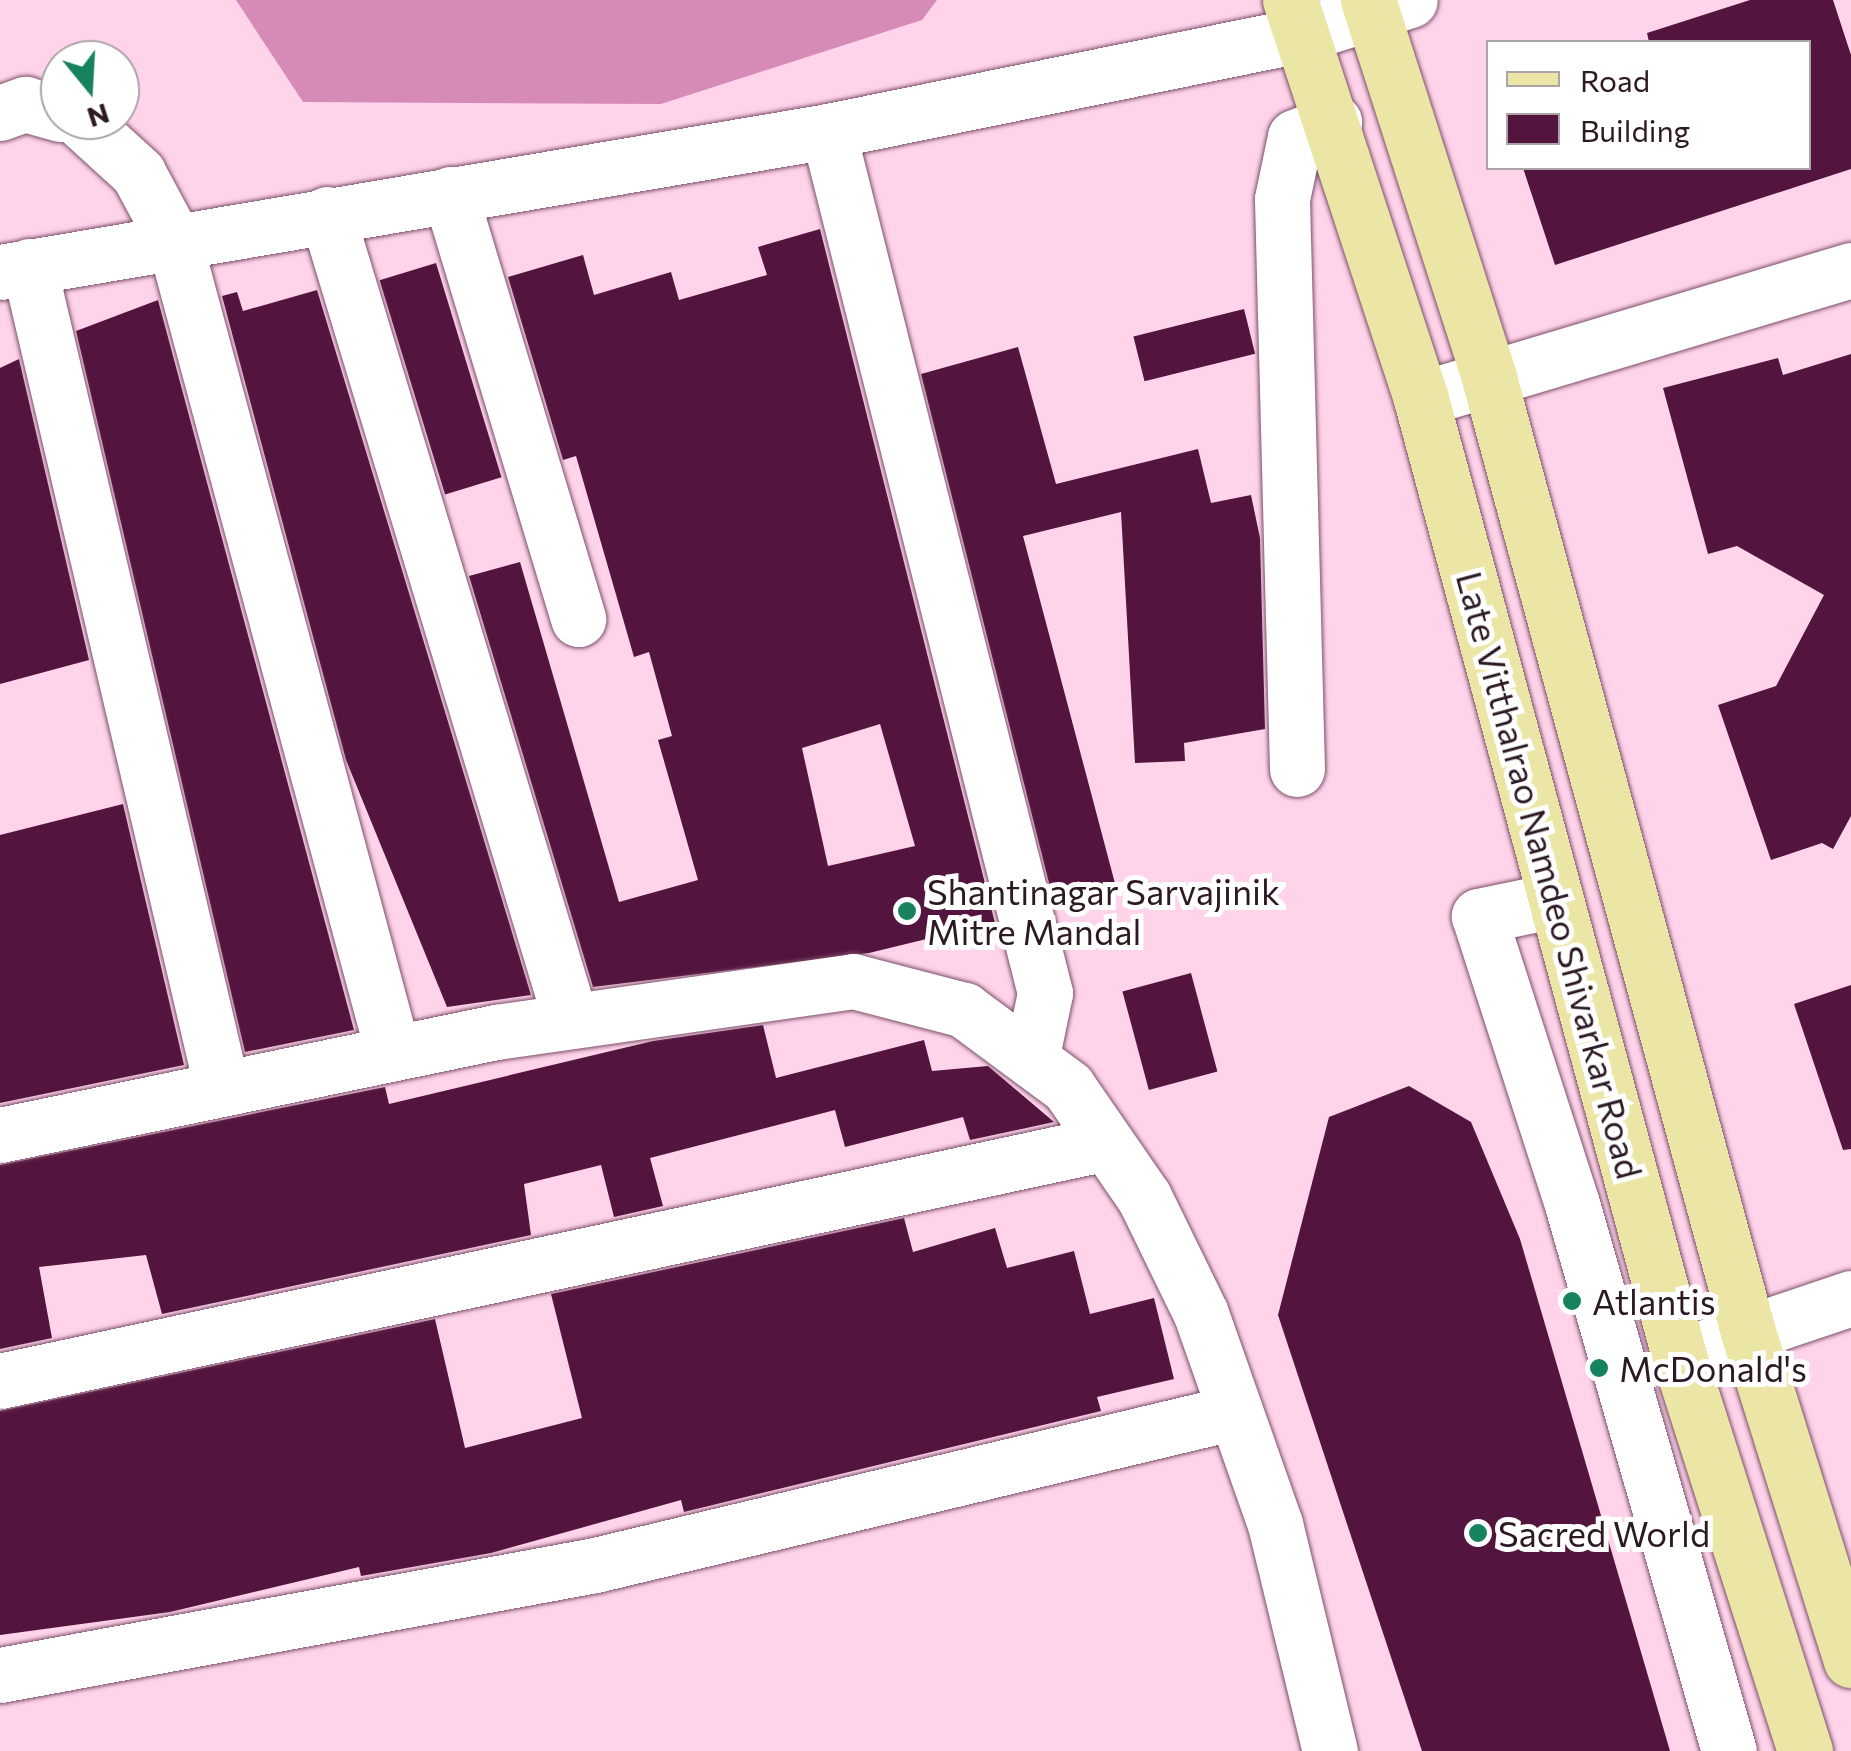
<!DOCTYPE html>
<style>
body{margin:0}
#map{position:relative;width:1851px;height:1751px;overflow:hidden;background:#ffd4eb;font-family:Commissioner,sans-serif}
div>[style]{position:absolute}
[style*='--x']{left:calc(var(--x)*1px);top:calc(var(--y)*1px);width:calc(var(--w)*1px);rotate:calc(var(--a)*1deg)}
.forest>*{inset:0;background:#d58bb6}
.building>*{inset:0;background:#53143d;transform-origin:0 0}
.roads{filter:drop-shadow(0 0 2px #7c4f69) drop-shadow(0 0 2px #7c4f69)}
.minor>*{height:55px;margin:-27.5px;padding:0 27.5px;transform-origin:27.5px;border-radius:27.5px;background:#fff}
.major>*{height:55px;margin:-27.5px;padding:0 27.5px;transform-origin:27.5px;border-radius:27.5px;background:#ebe6a6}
.dots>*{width:28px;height:28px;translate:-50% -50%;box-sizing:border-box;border:5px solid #fff;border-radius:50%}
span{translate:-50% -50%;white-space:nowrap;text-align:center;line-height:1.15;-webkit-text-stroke:10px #fff;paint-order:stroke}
.street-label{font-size:35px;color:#2c1924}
.poi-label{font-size:35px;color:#2c1924}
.left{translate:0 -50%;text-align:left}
.legend{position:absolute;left:1486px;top:40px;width:325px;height:130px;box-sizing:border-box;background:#fff;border:2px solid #aba3a7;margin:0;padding:12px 18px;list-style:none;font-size:30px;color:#2c1924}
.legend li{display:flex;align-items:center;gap:20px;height:50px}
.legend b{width:50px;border:2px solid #aba3a7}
.north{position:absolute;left:40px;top:40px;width:100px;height:100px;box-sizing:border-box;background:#fff;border:2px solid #aba3a7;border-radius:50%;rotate:162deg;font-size:28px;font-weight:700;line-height:40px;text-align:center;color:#2c1924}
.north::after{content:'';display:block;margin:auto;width:35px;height:45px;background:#17825e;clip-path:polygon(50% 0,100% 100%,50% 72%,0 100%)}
</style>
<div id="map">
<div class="forest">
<div style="clip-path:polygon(236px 0,937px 0,922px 20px,661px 104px,303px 102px)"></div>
</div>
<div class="building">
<div style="clip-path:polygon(1750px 0,1833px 0,1851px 55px,1851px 169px,1555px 265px,1523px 168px,1808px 168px,1808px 42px,1649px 42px,1647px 33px)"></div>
<div style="clip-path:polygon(evenodd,820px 229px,998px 935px,956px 947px,951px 933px,869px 953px,593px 987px,469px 576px,520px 562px,619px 902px,698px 880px,658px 740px,672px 736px,649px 652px,634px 657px,576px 456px,563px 460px,508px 277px,583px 255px,594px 295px,671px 272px,679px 300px,767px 275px,758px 247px,820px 229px,880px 724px,915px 846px,828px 866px,802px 748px,880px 724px)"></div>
<div style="left:436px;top:263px;width:224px;height:59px;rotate:73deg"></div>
<div style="clip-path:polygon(317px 290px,531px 995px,447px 1007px,346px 760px,222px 296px,237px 292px,243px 311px)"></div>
<div style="clip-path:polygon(158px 300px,354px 1030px,245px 1052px,76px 331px)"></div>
<div style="left:1244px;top:309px;width:46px;height:114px;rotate:76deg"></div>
<div style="clip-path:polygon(1018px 347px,1056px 484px,1198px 449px,1211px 503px,1251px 495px,1260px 538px,1265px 729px,1184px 743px,1185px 761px,1135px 763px,1121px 512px,1023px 536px,1117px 891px,1055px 907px,921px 374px)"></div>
<div style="clip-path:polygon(1851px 354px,1851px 816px,1833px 849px,1822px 843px,1771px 860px,1718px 705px,1776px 686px,1824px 595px,1737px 546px,1708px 554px,1663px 388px,1778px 358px,1783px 375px)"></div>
<div style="clip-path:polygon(19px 359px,89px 660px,0 684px,0 368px)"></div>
<div style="clip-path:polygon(123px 804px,184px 1065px,0 1103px,0 835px)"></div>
<div style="left:1191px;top:973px;width:102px;height:71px;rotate:75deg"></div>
<div style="clip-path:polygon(1851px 985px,1851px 1149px,1843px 1150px,1794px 1004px)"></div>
<div style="clip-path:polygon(763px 1025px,776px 1078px,924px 1040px,932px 1071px,988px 1066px,1054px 1122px,970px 1140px,963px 1117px,845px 1147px,835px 1110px,650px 1158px,663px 1206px,614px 1217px,601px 1165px,524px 1184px,531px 1235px,162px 1314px,146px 1255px,39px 1267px,52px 1338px,0 1349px,0 1165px,385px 1087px,389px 1104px,653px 1041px)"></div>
<div style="clip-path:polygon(1409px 1086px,1471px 1122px,1520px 1239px,1670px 1751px,1422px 1751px,1278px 1315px,1329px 1117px)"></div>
<div style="clip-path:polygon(904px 1218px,913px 1252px,995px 1228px,1007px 1268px,1074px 1251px,1090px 1314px,1154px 1298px,1174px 1379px,1097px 1397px,1101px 1411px,684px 1512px,681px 1500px,491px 1553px,361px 1576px,359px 1567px,170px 1612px,0 1635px,0 1411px,435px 1319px,465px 1448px,582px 1418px,551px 1294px)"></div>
</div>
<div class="roads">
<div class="minor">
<div style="--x:0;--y:113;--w:27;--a:-20"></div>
<div style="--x:25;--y:104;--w:36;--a:16"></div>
<div style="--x:80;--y:120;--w:79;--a:42.4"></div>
<div style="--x:138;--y:173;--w:76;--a:61.8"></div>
<div style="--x:174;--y:240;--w:842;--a:74.92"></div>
<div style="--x:828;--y:131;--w:889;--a:75.87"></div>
<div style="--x:1045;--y:993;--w:68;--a:101.8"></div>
<div style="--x:450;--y:194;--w:444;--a:73.2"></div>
<div style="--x:327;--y:214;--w:843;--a:73.18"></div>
<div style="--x:29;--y:266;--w:845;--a:76.8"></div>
<div style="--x:0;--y:272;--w:840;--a:-9.66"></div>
<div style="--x:828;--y:131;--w:485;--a:-11.5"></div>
<div style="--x:1303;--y:34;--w:112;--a:-17.6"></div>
<div style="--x:1421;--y:399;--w:449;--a:-16.7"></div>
<div style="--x:1297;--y:769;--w:570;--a:-91.51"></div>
<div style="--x:1282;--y:199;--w:63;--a:-78.2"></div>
<div style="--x:1295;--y:137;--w:42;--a:-21"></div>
<div style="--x:1556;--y:900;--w:79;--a:168.3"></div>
<div style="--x:1479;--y:916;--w:303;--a:72.1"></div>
<div style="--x:1572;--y:1204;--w:569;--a:73.99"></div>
<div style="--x:0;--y:1135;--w:507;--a:-11.73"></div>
<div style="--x:496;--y:1032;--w:361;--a:-8.1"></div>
<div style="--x:853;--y:981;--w:115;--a:14.6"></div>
<div style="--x:964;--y:1010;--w:129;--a:36.5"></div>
<div style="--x:1068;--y:1087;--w:134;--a:55.4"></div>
<div style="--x:1144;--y:1197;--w:130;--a:64"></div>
<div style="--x:1201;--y:1314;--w:223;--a:70.6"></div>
<div style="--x:1275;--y:1524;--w:234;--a:76.4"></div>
<div style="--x:1679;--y:1356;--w:182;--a:-18.6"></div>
<div style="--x:0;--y:1381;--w:1131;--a:-12.14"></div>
<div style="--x:0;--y:1675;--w:605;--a:-10.47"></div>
<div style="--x:595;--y:1565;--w:658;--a:-13.44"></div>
</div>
<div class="major">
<div style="--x:1290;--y:0;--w:420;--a:71.8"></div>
<div style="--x:1421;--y:399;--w:991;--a:74.91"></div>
<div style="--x:1679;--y:1356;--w:415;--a:72.3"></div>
<div style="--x:1368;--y:0;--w:397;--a:72.2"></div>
<div style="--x:1489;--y:378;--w:989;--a:74.81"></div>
<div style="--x:1748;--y:1332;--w:344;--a:72.6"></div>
</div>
</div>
<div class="dots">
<div style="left:907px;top:911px;background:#17825e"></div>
<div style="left:1572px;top:1301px;background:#17825e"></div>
<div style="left:1599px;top:1368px;background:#17825e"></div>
<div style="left:1478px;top:1533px;background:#17825e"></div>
</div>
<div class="street-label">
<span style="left:1550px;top:875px;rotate:75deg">Late Vitthalrao Namdeo Shivarkar Road</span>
</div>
<div class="poi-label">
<span class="left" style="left:927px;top:911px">Shantinagar Sarvajinik<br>Mitre Mandal</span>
<span class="left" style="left:1592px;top:1301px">Atlantis</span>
<span class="left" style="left:1619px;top:1368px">McDonald's</span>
<span class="left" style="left:1498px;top:1533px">Sacred World</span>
</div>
<ul class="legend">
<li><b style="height:12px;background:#ebe6a6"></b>Road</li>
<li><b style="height:28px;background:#53143d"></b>Building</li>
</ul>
<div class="north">N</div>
</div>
